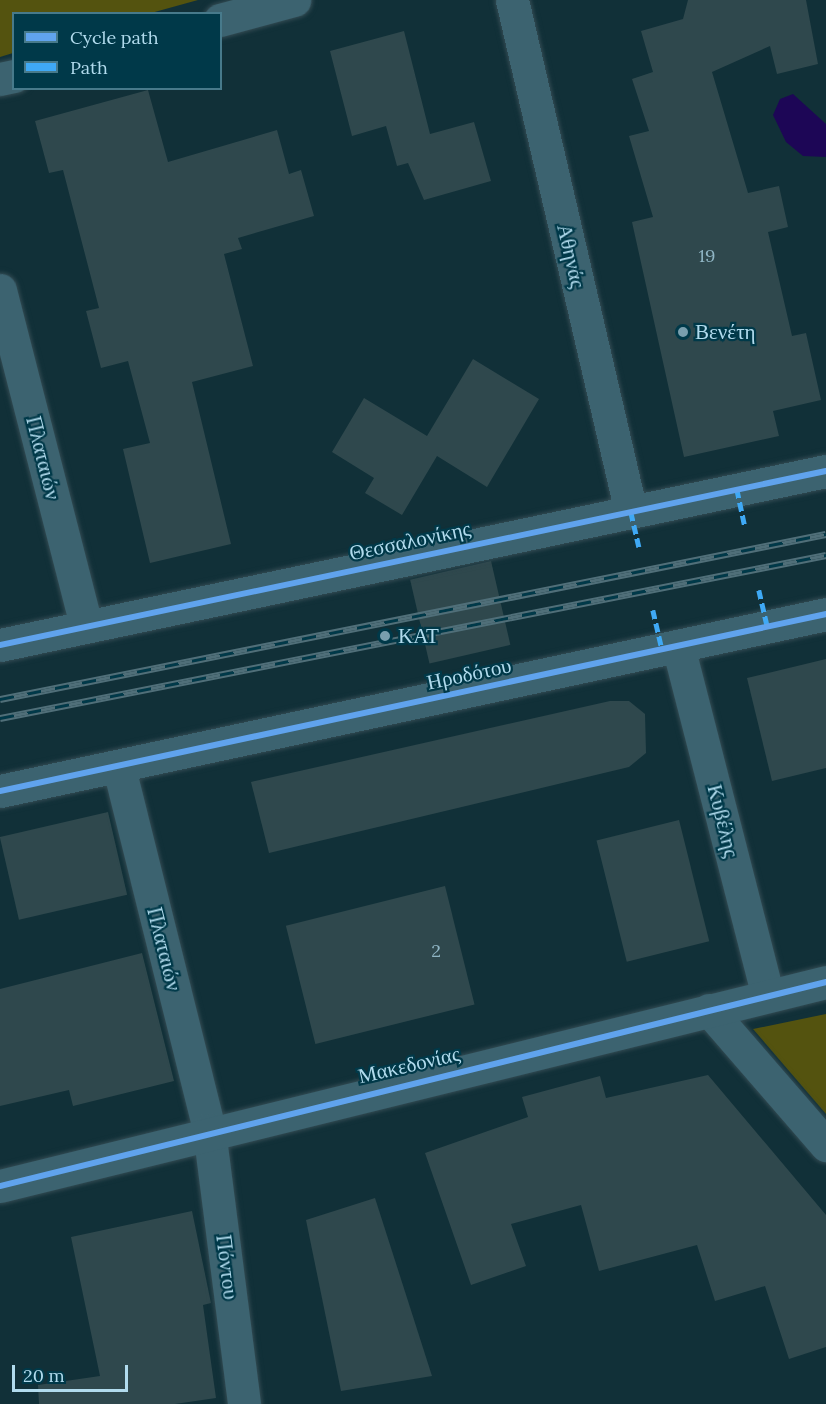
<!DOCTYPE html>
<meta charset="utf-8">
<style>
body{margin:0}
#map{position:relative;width:826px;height:1404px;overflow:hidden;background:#113038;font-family:Lora,serif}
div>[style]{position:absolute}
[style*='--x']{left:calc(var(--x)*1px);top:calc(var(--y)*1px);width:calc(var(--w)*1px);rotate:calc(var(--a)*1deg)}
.green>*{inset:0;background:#54530f}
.water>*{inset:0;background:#1d0656}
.building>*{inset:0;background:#2f484d;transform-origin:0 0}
.roads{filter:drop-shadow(0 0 2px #334b53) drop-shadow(0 0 2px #334b53)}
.minor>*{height:33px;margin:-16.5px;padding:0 16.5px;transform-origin:16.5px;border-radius:16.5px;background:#3c6370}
.rail>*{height:7px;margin-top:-3.5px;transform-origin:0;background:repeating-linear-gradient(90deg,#003949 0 14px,#506f79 0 28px);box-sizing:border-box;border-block:2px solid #506f79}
.quiet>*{height:4.5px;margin-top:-2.25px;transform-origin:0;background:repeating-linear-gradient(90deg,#3fa9f5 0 9px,transparent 0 13.5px)}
.cycleway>*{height:6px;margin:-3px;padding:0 3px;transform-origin:3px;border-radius:3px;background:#60a3ed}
.dots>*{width:16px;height:16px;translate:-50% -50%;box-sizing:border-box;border:3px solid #003949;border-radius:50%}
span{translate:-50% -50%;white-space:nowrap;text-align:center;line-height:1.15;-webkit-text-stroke:4.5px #003949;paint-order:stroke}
.number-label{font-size:18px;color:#90b6c5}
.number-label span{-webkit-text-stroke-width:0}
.street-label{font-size:21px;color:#b1dbed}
.poi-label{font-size:21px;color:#b1dbed}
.left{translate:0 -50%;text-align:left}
.legend{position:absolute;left:12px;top:12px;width:210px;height:78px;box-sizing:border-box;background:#003949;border:2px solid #477a8b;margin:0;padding:8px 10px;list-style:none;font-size:18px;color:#b1dbed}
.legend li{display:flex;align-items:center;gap:12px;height:30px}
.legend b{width:30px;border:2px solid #477a8b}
.scale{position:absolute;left:12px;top:1365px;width:116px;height:27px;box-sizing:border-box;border:3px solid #b1dbed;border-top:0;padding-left:8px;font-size:18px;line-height:21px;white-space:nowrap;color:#b1dbed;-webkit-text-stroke:4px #003949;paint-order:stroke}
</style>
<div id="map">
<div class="green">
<div style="clip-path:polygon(0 0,198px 0,151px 13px,14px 14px,13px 53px,0 57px)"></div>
<div style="clip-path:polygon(826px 1014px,826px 1114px,753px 1029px)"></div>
</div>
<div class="water">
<div style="clip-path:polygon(793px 94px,826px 124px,826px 157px,803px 156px,786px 142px,773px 115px,780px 99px)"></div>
</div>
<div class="building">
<div style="clip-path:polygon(688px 0,806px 0,818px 64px,777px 74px,770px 46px,712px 72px,748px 193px,779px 186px,788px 227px,768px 232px,792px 336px,806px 333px,821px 400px,773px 411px,779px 436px,684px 457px,632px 222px,653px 217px,629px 136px,649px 131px,632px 79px,653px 72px,641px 31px,683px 19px)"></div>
<div style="clip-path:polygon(404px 31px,430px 134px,474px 122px,491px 181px,424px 200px,408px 163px,397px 166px,386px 126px,352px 136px,330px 51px)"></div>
<div style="clip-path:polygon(148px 90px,168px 162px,277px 130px,289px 174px,301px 170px,314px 216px,238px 238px,242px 249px,224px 254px,253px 366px,192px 382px,231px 544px,150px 563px,123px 449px,150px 443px,128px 361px,101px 368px,86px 311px,99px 308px,63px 170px,49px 173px,35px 121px)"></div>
<div style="clip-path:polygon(473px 359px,539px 399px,487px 487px,437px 456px,402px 515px,365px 493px,374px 478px,332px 452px,364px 398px,427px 436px)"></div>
<div style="left:491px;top:561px;width:86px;height:83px;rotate:77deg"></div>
<div style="clip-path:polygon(826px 659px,826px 768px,772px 781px,747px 678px)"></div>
<div style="clip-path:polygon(610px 701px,629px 701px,645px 714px,646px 753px,629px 767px,269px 853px,251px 782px)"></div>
<div style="left:108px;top:812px;width:85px;height:111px;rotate:77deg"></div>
<div style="left:679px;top:820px;width:125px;height:85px;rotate:76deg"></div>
<div style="left:445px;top:886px;width:122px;height:164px;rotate:76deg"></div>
<div style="clip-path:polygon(142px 953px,174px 1081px,73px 1106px,69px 1090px,0 1106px,0 989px)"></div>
<div style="clip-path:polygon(708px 1075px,826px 1215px,826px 1347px,789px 1359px,765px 1286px,715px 1301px,697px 1245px,599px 1271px,581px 1205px,511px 1224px,526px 1266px,471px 1285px,425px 1153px,528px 1117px,522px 1097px,600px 1076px,606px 1098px)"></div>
<div style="clip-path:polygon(375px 1198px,432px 1376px,341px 1391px,306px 1220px)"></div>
<div style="clip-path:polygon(192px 1211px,211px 1303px,203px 1305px,216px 1398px,175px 1404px,39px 1404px,38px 1385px,100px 1376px,71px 1237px)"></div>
</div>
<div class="roads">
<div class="minor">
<div style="--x:512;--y:0;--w:526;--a:76.92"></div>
<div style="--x:220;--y:20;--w:77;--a:-15.1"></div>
<div style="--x:0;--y:79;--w:14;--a:-12"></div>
<div style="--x:0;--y:290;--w:347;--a:75.6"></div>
<div style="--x:0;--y:645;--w:844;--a:-11.9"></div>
<div style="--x:678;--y:646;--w:361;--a:75.6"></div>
<div style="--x:119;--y:768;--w:373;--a:76"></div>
<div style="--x:209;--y:1130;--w:276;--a:82.7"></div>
<div style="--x:0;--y:791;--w:845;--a:-12.09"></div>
<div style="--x:709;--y:1010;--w:179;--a:49.1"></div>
<div style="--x:0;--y:1186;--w:851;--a:-13.87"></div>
</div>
</div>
<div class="rail">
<div style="--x:0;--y:699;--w:842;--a:-11.3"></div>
<div style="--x:0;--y:718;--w:842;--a:-11.16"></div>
</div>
<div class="quiet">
<div style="--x:737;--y:489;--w:39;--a:78"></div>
<div style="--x:631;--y:512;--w:36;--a:77"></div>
<div style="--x:759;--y:590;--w:37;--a:77"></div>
<div style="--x:653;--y:610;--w:40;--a:77"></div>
</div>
<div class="cycleway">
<div style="--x:0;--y:645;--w:844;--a:-11.9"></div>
<div style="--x:0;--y:791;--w:845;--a:-12.09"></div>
<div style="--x:0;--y:1186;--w:851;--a:-13.87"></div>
</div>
<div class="dots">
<div style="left:683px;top:332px;background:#799fae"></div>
<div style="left:385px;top:636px;background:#799fae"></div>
</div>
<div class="number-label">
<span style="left:707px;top:256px">19</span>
<span style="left:436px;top:951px">2</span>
</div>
<div class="street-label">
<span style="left:571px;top:256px;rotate:77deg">Αθηνάς</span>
<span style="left:43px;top:458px;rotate:76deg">Πλαταιών</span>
<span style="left:410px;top:541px;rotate:-12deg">Θεσσαλονίκης</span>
<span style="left:469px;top:674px;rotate:-12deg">Ηροδότου</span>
<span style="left:723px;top:821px;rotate:76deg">Κυβέλης</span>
<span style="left:164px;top:949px;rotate:76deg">Πλαταιών</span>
<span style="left:409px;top:1065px;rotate:-13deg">Μακεδονίας</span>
<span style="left:227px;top:1267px;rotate:83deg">Πόντου</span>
</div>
<div class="poi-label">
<span class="left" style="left:695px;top:332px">Βενέτη</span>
<span class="left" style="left:398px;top:636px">ΚΑΤ</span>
</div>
<ul class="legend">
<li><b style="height:8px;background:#60a3ed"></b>Cycle path</li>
<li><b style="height:8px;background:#3fa9f5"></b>Path</li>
</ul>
<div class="scale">20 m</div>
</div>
